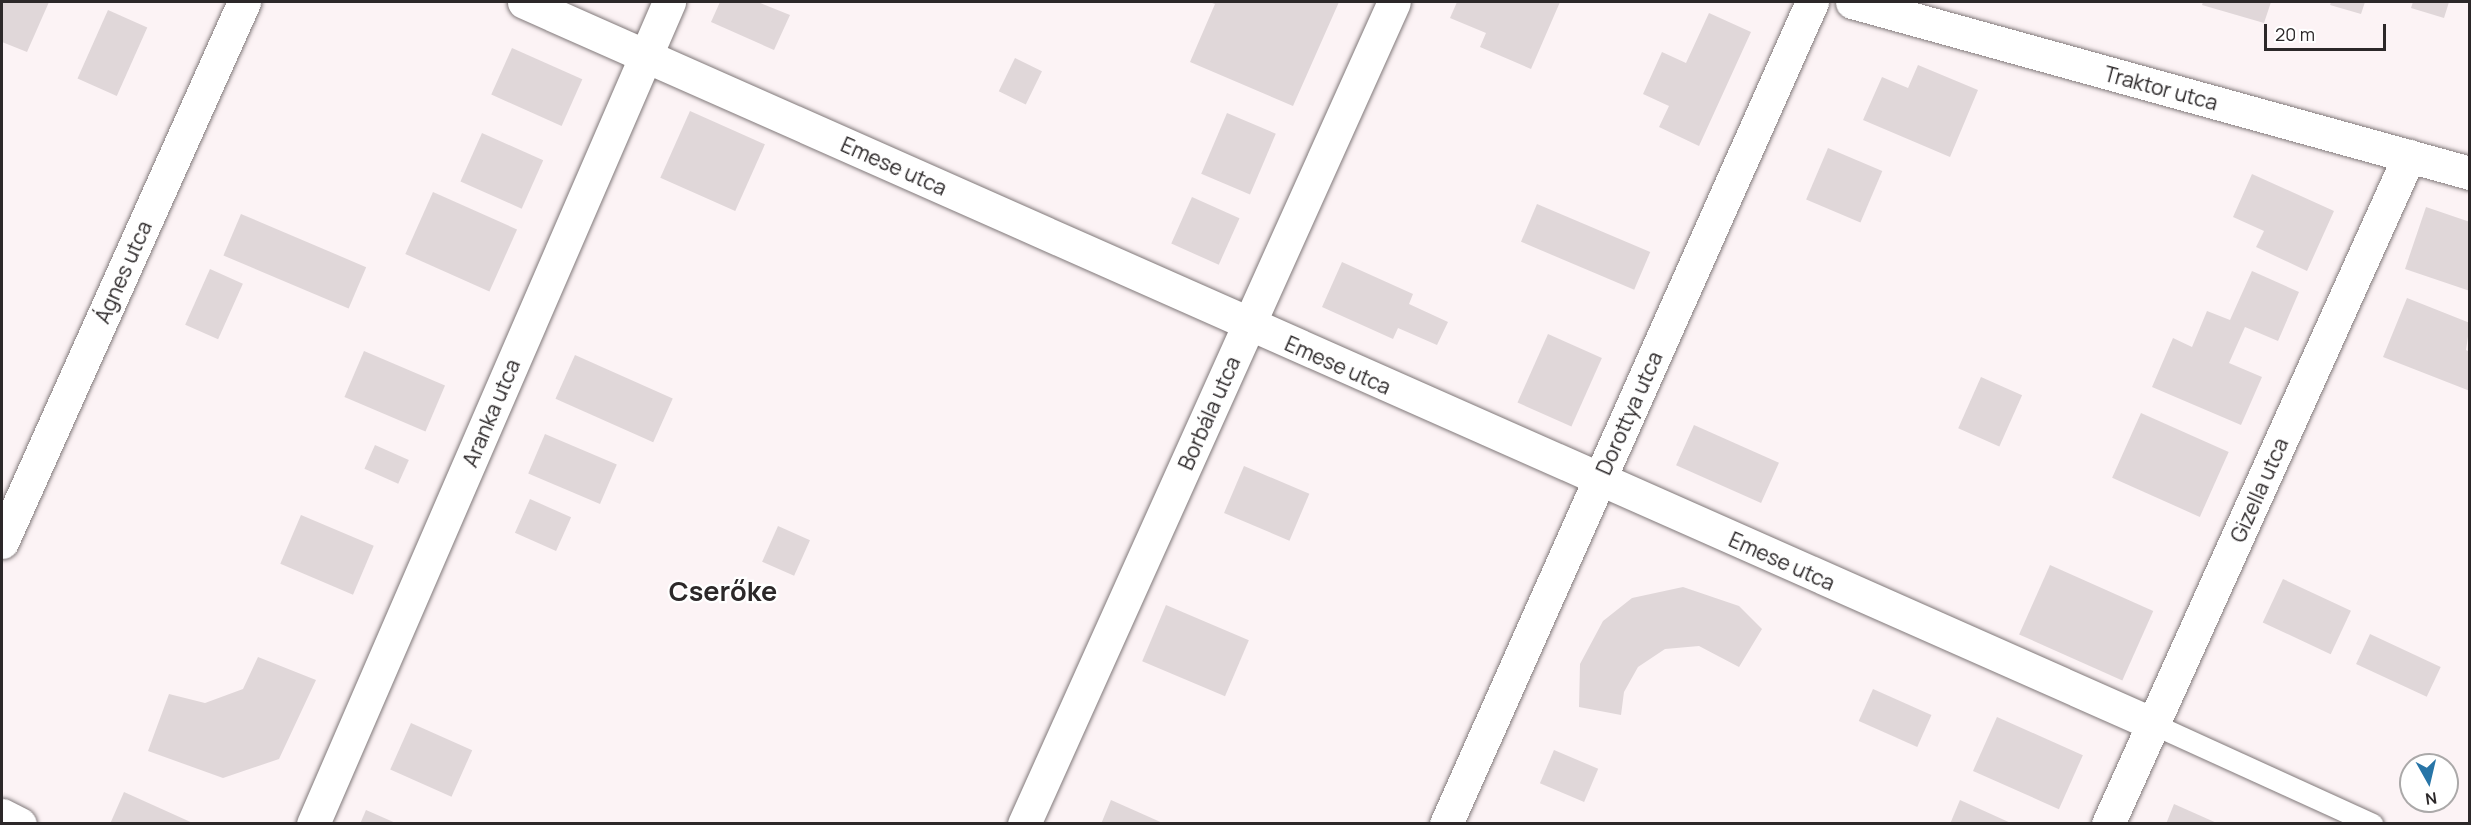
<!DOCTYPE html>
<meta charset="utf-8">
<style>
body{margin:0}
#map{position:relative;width:2471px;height:825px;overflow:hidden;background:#fcf3f5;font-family:Manrope,sans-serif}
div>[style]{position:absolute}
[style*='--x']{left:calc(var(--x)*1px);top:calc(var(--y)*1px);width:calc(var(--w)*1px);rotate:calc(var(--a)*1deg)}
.building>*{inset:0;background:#e0d7d9;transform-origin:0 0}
.roads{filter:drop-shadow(0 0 2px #81797a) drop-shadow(0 0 2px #81797a)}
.lane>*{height:21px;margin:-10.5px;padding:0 10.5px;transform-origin:10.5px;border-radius:10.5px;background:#fff}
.street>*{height:33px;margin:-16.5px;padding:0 16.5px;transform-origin:16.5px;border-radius:16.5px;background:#fff}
span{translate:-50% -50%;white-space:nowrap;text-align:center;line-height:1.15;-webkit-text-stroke:4.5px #fff;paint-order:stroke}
.street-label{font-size:21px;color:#2c2829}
.district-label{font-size:27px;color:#2c2829;font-weight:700}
.frame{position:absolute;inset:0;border:3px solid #2c2829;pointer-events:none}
.north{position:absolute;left:2399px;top:753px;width:60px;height:60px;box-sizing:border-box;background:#fff;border:2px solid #aba9a9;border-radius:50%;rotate:172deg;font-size:16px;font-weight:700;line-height:24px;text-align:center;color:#2c2829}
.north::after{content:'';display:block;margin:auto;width:21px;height:27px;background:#2875a7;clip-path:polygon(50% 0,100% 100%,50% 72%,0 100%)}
.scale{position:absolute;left:2264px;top:24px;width:122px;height:27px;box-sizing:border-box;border:3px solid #2c2829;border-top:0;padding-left:8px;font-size:18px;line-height:21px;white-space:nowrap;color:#2c2829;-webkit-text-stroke:4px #fff;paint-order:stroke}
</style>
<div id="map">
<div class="building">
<div style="clip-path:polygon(2px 2px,49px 2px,27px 52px,2px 42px)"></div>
<div style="clip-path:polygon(720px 2px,758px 2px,790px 15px,774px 50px,711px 22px)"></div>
<div style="clip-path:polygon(1209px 2px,1339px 2px,1293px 106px,1190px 62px,1215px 4px)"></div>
<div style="clip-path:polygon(1457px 2px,1560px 2px,1531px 69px,1480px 47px,1486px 33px,1450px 18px)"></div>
<div style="clip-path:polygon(2203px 2px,2271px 2px,2264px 23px,2202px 5px)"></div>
<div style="clip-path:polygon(2331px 2px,2365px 2px,2361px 14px,2330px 5px)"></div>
<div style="clip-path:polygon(2413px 2px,2449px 2px,2444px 18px,2411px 8px)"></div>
<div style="left:108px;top:10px;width:43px;height:75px;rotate:24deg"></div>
<div style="clip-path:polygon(1709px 13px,1751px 32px,1699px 146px,1659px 127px,1669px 106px,1643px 94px,1662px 52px,1686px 63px)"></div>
<div style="left:512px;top:48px;width:77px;height:51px;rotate:24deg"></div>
<div style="left:1015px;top:58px;width:30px;height:37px;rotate:26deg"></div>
<div style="clip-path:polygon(1918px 65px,1978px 90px,1950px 157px,1863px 120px,1882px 77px,1908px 88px)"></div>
<div style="left:690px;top:111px;width:82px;height:73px;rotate:24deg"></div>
<div style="left:1227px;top:113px;width:53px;height:66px;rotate:23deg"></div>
<div style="left:482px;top:133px;width:67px;height:53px;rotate:24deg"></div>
<div style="left:1828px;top:148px;width:59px;height:56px;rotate:23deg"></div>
<div style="clip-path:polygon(2252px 174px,2334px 211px,2307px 271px,2256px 247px,2264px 231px,2233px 217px)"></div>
<div style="left:433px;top:192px;width:92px;height:68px;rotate:24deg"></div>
<div style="left:1192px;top:197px;width:52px;height:51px;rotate:24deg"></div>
<div style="left:1537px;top:204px;width:123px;height:41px;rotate:23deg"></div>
<div style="clip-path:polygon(2426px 207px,2470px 222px,2470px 291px,2405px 269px)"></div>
<div style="left:241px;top:214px;width:136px;height:45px;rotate:23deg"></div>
<div style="clip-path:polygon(1342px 262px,1413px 294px,1409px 304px,1448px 322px,1437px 345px,1398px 328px,1393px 339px,1322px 307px)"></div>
<div style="left:210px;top:269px;width:36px;height:61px;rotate:24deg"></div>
<div style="clip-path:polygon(2252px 271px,2299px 292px,2278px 341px,2245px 327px,2229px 363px,2262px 377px,2241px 425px,2152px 387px,2173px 338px,2192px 347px,2207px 311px,2230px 320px)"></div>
<div style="clip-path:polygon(2407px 298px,2470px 323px,2466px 350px,2470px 352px,2470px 391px,2383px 357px)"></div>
<div style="left:1548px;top:334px;width:59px;height:75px;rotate:24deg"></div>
<div style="left:364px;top:351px;width:88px;height:50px;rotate:23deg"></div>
<div style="left:575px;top:355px;width:107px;height:48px;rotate:24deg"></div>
<div style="left:1981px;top:377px;width:45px;height:56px;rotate:24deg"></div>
<div style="left:2141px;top:413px;width:96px;height:71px;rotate:24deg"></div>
<div style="left:1694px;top:425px;width:93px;height:44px;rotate:24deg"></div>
<div style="left:545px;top:434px;width:78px;height:43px;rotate:23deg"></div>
<div style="left:375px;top:445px;width:37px;height:26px;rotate:24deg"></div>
<div style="left:1244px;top:466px;width:71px;height:51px;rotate:23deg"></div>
<div style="left:530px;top:499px;width:45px;height:37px;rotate:24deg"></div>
<div style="left:301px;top:515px;width:79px;height:53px;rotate:23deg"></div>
<div style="left:778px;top:526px;width:35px;height:39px;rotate:24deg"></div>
<div style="left:2050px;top:565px;width:113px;height:76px;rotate:24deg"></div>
<div style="left:2283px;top:579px;width:75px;height:48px;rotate:25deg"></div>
<div style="clip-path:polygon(1683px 587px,1739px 606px,1762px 629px,1739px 667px,1699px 646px,1665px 649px,1638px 667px,1624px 692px,1621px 715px,1579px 707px,1580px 664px,1603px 621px,1632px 598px)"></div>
<div style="left:1166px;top:605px;width:90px;height:61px;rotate:23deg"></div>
<div style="left:2370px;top:634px;width:78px;height:33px;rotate:25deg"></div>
<div style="clip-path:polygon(258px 657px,316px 680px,279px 759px,223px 778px,148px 751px,169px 694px,205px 703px,243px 689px)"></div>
<div style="left:1873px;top:689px;width:64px;height:35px;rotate:24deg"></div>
<div style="left:1997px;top:717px;width:94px;height:59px;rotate:24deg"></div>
<div style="left:411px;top:723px;width:67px;height:51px;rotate:24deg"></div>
<div style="left:1554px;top:750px;width:48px;height:36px;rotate:23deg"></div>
<div style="clip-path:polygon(124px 792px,195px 824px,110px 824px)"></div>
<div style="clip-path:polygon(1111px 800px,1165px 824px,1101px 824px)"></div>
<div style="clip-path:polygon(1960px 800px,2013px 824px,1950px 824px)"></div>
<div style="clip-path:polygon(2174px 804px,2219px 824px,2166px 824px)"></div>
<div style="clip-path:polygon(366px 810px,398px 824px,360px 824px)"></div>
</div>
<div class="roads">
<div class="lane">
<div style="--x:2153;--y:724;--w:241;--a:24.5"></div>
</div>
<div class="street">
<div style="--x:524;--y:2;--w:1782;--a:23.9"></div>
<div style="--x:1852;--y:2;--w:641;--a:15.47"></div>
<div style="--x:2;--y:542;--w:592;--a:-65.86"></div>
<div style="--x:2;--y:815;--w:20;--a:27"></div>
<div style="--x:313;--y:824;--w:896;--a:-66.58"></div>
<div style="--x:1024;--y:824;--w:901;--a:-65.77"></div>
<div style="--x:1446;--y:824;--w:900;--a:-66"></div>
<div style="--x:2108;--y:824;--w:733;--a:-65.74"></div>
</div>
</div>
<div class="street-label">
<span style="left:2161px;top:88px;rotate:15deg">Traktor utca</span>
<span style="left:894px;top:166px;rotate:24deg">Emese utca</span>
<span style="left:123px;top:272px;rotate:-66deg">Ágnes utca</span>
<span style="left:1338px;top:365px;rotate:24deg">Emese utca</span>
<span style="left:491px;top:413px;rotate:-67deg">Aranka utca</span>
<span style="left:1209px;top:413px;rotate:-66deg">Borbála utca</span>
<span style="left:1629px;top:413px;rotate:-66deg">Dorottya utca</span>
<span style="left:2259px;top:490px;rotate:-66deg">Gizella utca</span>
<span style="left:1782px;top:561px;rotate:24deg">Emese utca</span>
</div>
<div class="district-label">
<span style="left:723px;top:591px">Cserőke</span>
</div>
<div class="frame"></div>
<div class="north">N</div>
<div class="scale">20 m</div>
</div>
